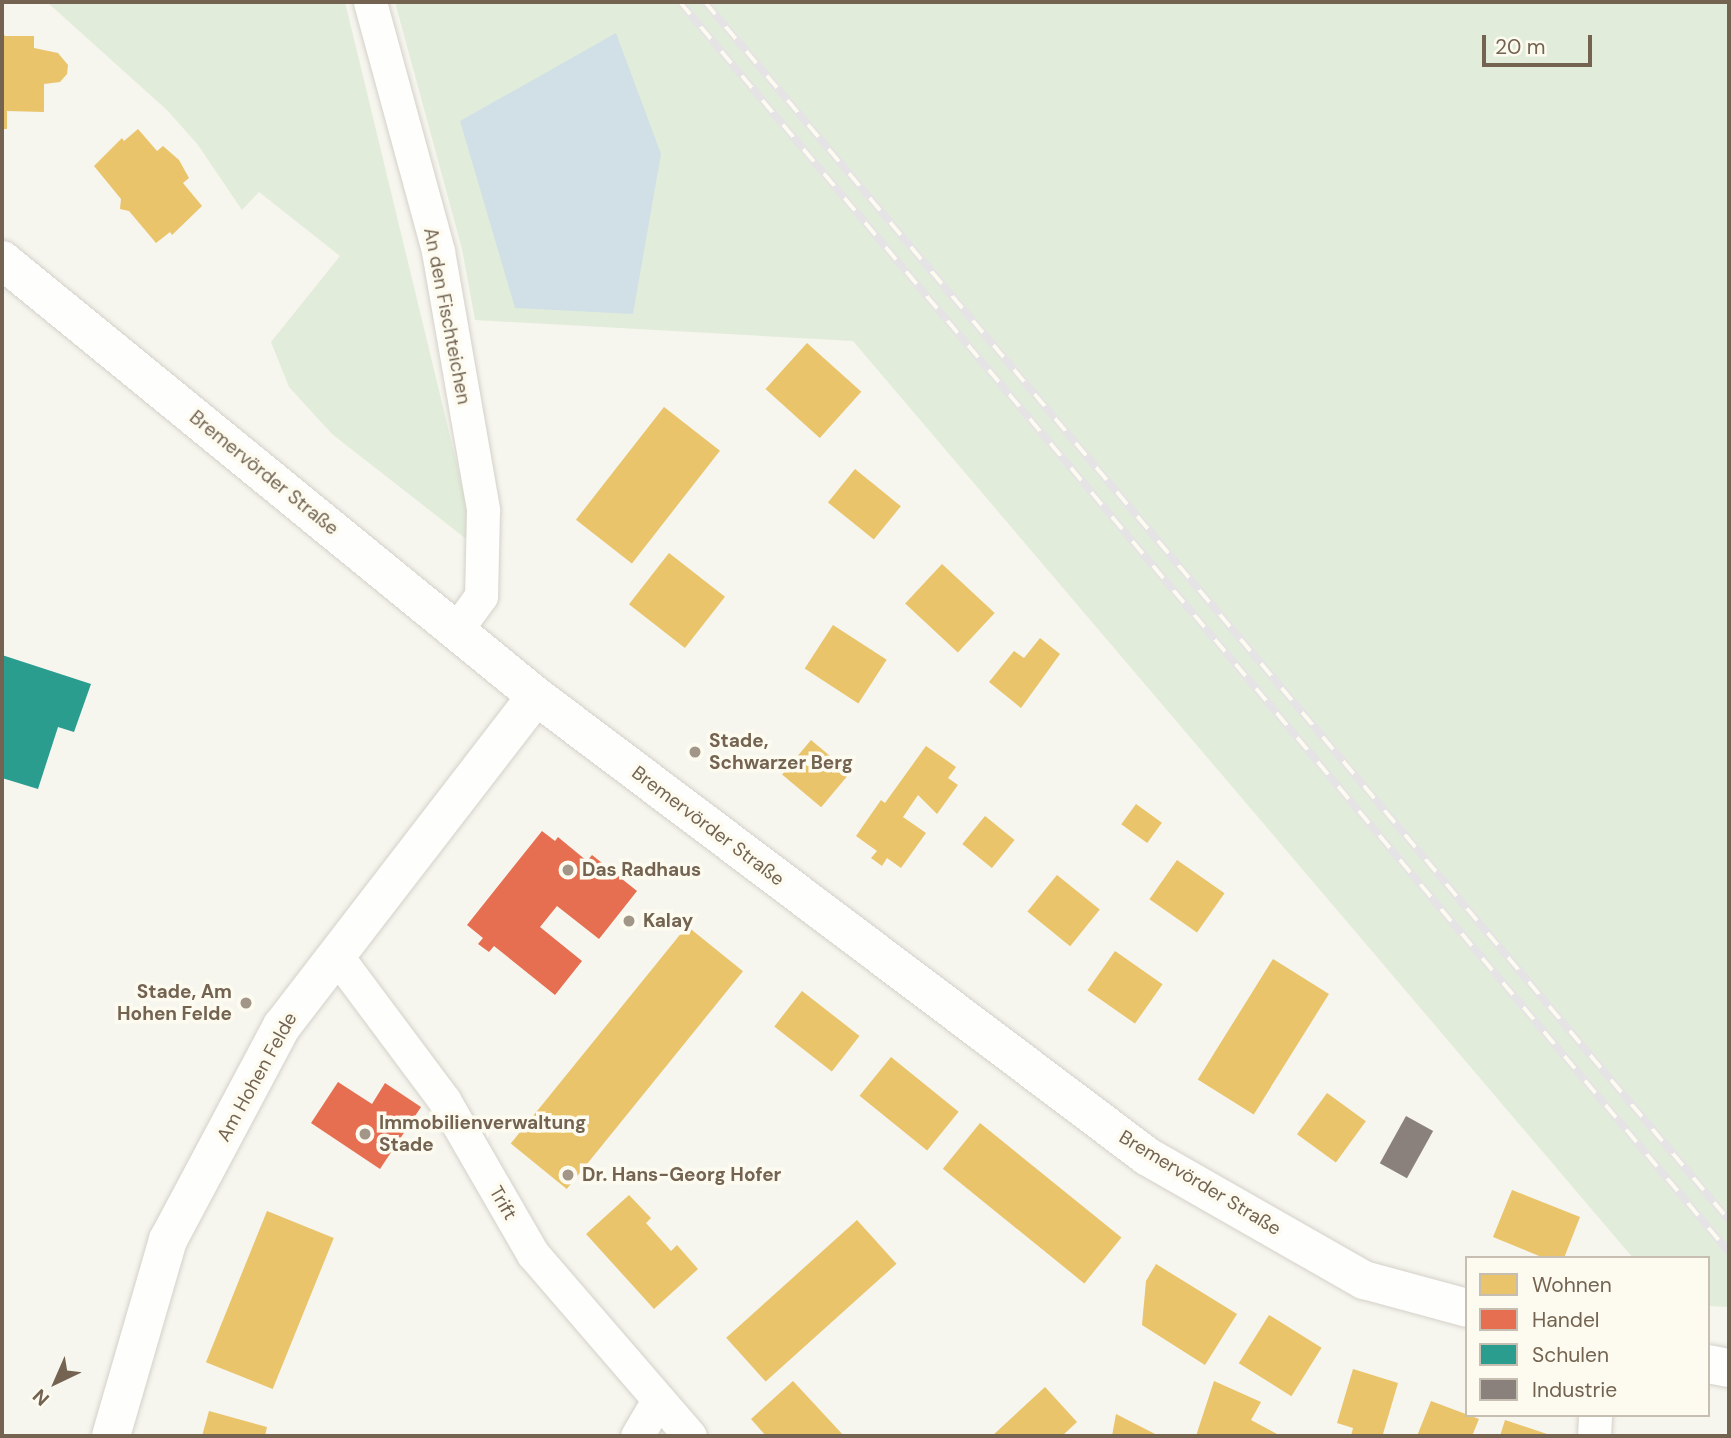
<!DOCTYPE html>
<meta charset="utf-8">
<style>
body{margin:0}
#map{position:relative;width:1731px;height:1438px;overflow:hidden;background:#f6f5ee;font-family:"DM Sans",sans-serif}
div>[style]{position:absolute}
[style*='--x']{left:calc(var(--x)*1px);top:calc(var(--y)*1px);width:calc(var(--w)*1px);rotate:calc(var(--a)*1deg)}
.green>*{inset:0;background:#e1edda}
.water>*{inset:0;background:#d0e0e6}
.homes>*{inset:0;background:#e9c46a;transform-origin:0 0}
.shops>*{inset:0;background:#e76f51}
.schools>*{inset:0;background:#2a9d8f}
.industry>*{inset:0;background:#8a817c;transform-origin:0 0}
.roads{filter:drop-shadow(0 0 2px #d4d1c9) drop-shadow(0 0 2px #d4d1c9)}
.minor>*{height:33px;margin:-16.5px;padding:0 16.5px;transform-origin:16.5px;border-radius:16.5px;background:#fefefc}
.tertiary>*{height:38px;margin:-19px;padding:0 19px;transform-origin:19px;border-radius:19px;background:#fefefc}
.secondary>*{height:38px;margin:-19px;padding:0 19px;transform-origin:19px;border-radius:19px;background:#fefefc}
.rail>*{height:8px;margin-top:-4px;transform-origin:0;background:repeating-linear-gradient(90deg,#fdfbf0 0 16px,#e6e3e6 0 32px);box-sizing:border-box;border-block:2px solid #e6e3e6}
.dots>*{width:19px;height:19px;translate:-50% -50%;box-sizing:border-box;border:4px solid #fdfbf0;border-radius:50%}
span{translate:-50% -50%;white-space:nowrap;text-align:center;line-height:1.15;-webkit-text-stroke:7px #fdfbf0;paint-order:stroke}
.street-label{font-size:19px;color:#736350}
.poi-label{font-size:19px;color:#736350;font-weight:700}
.left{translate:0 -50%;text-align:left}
.right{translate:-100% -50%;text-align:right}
.frame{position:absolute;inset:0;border:4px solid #736350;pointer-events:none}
.legend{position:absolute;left:1465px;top:1256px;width:245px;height:161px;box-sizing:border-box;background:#fdfbf0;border:2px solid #c6beb0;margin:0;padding:9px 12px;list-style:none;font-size:21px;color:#736350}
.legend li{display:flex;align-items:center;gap:14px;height:35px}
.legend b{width:35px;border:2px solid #c6beb0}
.north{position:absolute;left:21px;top:1347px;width:70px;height:70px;-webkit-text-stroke:5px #fdfbf0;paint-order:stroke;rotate:224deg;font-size:19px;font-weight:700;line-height:28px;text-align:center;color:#736350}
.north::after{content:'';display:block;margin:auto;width:24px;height:32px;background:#736350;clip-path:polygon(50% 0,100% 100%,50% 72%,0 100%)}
.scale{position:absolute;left:1482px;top:35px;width:110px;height:32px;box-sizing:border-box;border:4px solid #736350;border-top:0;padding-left:9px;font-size:21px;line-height:24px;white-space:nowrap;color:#736350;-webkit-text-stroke:5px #fdfbf0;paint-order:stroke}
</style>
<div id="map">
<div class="green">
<div style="clip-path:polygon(47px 2px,345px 2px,472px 527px,465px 538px,332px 434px,289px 387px,271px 342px,340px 256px,259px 192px,242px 210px,198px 145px,168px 111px)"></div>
<div style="clip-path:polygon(395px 2px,1729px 2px,1729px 1307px,1708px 1306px,1708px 1258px,1633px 1258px,853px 341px,475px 320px,462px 249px)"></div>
</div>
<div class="water">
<div style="clip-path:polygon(616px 33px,661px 154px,633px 314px,515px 308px,460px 121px)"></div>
</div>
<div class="homes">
<div style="clip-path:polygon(2px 32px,5px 36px,34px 36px,34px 48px,58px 53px,68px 65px,67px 74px,60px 82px,44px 84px,44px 112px,7px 111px,7px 129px,2px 129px)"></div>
<div style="clip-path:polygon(138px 129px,157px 151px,163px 146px,179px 160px,189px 178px,183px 183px,202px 206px,172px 235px,170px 232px,156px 243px,129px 211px,120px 209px,121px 199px,94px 166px,122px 138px,124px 141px)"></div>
<div style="left:807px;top:343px;width:73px;height:62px;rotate:42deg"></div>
<div style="left:664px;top:407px;width:71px;height:143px;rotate:38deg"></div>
<div style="left:855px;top:469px;width:59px;height:43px;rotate:39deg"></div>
<div style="left:669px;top:553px;width:71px;height:65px;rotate:38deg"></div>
<div style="left:942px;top:564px;width:72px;height:54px;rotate:43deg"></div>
<div style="left:833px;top:625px;width:64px;height:52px;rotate:33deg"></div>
<div style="clip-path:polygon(1040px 638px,1060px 654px,1021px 708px,989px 682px,1014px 651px,1024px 658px)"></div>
<div style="left:811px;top:740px;width:51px;height:45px;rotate:40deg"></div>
<div style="clip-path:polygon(926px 746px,956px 767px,948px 778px,958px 785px,937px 814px,918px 795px,903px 817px,926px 833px,901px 868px,887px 858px,882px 866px,871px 858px,877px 851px,856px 836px,881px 800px,885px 803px)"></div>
<div style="left:1136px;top:804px;width:32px;height:25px;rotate:36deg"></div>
<div style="left:985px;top:816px;width:38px;height:36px;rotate:39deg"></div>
<div style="left:1177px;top:860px;width:58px;height:48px;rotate:35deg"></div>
<div style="left:1057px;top:875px;width:55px;height:47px;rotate:39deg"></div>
<div style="left:687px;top:926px;width:72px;height:280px;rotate:39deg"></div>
<div style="left:1115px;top:951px;width:58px;height:48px;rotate:35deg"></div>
<div style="left:1273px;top:959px;width:66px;height:142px;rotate:32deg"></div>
<div style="left:802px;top:991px;width:73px;height:45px;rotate:38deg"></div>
<div style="left:891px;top:1057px;width:87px;height:50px;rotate:39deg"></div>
<div style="left:1327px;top:1093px;width:48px;height:51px;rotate:36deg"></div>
<div style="left:980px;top:1123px;width:182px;height:59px;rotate:39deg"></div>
<div style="clip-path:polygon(1512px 1190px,1580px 1217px,1564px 1258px,1544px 1258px,1493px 1237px)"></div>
<div style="clip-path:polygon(629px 1195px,651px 1218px,646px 1223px,671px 1251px,677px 1245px,698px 1269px,654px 1309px,586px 1234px)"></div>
<div style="left:267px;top:1211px;width:72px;height:163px;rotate:22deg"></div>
<div style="left:857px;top:1220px;width:59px;height:176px;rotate:48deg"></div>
<div style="clip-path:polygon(1156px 1264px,1237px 1314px,1205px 1365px,1142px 1325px,1146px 1281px)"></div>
<div style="left:1269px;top:1315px;width:62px;height:57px;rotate:32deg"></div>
<div style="clip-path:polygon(1353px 1369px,1398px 1383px,1383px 1434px,1388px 1436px,1351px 1436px,1353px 1428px,1337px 1423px)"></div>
<div style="clip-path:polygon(793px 1381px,844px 1436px,766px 1436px,751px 1419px)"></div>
<div style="clip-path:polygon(1214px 1381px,1261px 1402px,1251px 1420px,1281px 1436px,1196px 1436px)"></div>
<div style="clip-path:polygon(1045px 1387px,1077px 1422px,1062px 1436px,992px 1436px)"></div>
<div style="clip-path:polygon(1431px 1401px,1479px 1419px,1472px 1436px,1417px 1436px)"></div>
<div style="clip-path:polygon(209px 1411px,267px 1427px,265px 1436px,202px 1436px)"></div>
<div style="clip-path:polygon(1116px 1414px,1159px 1436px,1112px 1436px)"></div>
<div style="clip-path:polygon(1505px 1420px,1553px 1436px,1500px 1436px)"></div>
</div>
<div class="shops">
<div style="clip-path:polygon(542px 831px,555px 841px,558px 837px,587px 861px,592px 855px,637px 891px,599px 939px,557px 906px,540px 927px,582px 961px,555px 995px,494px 946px,489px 952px,478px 944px,483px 938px,467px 925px)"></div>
<div style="clip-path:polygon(338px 1082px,372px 1104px,385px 1083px,421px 1107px,380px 1169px,311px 1123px)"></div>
</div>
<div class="schools">
<div style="clip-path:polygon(2px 655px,91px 684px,74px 732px,58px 727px,38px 789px,2px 778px)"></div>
</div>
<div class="industry">
<div style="left:1406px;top:1116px;width:31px;height:54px;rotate:29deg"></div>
</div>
<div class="roads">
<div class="minor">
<div style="--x:370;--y:2;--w:258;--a:74.7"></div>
<div style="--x:438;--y:251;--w:263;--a:80.1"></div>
<div style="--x:483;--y:510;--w:86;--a:91.3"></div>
<div style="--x:481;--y:596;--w:41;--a:126"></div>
<div style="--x:336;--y:955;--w:181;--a:53.3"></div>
<div style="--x:444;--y:1100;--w:178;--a:60"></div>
<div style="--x:533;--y:1254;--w:240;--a:49.2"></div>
<div style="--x:637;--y:1436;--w:42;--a:-59.7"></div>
<div style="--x:1594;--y:1436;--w:21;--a:-87"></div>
</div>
<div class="tertiary">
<div style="--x:111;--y:1436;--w:204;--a:-73.8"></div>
<div style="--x:168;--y:1240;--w:242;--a:-62"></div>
<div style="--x:282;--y:1026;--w:416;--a:-52.4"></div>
</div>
<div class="secondary">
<div style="--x:2;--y:260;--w:689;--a:39.23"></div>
<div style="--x:536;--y:696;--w:766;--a:36.99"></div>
<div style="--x:1148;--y:1157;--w:249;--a:29.7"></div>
<div style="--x:1364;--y:1280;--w:107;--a:15.2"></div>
<div style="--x:1708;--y:1364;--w:21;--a:11"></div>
</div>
</div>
<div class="rail">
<div style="--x:680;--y:2;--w:1632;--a:50"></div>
<div style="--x:705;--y:2;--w:1591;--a:49.95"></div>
</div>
<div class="dots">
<div style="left:695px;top:752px;background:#a19687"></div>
<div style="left:568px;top:870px;background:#a19687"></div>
<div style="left:629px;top:921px;background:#a19687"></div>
<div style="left:246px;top:1003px;background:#a19687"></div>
<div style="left:365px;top:1134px;background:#a19687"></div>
<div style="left:568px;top:1175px;background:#a19687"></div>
</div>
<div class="street-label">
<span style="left:447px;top:316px;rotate:79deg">An den Fischteichen</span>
<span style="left:264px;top:473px;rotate:39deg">Bremervörder Straße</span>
<span style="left:708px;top:826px;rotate:37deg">Bremervörder Straße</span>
<span style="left:257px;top:1077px;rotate:-61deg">Am Hohen Felde</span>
<span style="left:1200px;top:1183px;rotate:31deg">Bremervörder Straße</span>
<span style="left:503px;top:1203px;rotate:60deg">Trift</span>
</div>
<div class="poi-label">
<span class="left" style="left:709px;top:752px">Stade,<br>Schwarzer Berg</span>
<span class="left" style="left:582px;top:870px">Das Radhaus</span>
<span class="left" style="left:643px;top:921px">Kalay</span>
<span class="right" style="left:232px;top:1003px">Stade, Am<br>Hohen Felde</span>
<span class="left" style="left:379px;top:1134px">Immobilienverwaltung<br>Stade</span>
<span class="left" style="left:582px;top:1175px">Dr. Hans-Georg Hofer</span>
</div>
<div class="frame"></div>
<ul class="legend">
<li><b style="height:19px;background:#e9c46a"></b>Wohnen</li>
<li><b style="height:19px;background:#e76f51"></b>Handel</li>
<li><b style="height:19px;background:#2a9d8f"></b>Schulen</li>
<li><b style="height:19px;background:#8a817c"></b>Industrie</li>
</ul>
<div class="north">N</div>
<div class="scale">20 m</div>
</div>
